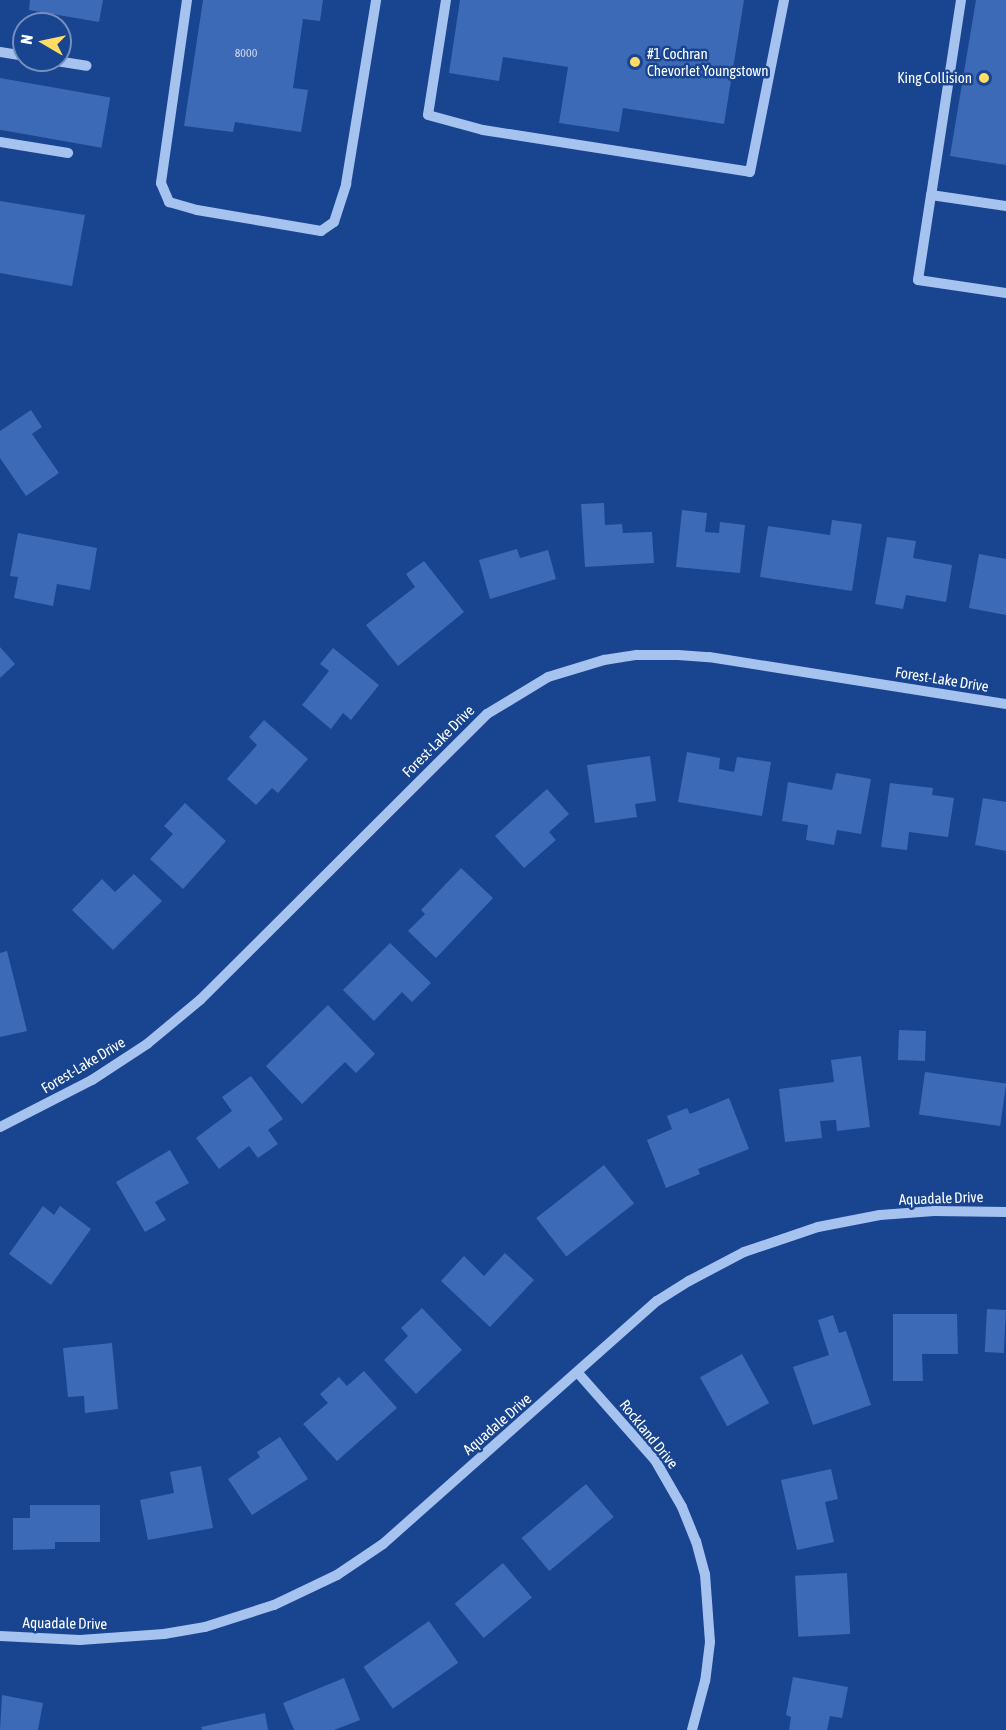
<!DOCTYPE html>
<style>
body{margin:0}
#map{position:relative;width:1006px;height:1730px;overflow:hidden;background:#184490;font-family:"Asap Condensed",sans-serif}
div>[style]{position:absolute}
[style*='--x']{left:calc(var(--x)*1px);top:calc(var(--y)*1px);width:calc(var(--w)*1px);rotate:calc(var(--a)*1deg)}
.building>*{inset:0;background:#3d6ab6;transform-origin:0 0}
.minor>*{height:10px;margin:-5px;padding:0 5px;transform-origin:5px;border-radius:5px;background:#a6c2ef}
.dots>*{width:16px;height:16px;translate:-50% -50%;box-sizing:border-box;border:3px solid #184490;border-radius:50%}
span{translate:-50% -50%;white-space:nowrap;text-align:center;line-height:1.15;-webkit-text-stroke:5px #184490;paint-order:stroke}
.number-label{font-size:12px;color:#cedaed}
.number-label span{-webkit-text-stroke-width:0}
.poi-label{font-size:15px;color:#fff}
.left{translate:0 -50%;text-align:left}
.right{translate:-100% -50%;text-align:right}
.street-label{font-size:15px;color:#fff}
.north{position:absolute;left:12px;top:12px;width:60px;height:60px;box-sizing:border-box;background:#184490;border:2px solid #748fbc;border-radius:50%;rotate:279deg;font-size:16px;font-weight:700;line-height:24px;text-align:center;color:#fff}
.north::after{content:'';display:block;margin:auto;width:21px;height:27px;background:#ffdd64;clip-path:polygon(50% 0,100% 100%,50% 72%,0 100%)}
</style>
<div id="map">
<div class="building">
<div style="clip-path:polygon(30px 0,103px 0,99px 22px,29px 10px)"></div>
<div style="clip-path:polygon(203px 0,323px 0,320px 21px,303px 19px,293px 88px,308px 90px,301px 132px,235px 122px,233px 132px,184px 126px)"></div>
<div style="clip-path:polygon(460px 0,744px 0,724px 124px,623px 108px,619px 132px,559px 123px,568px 67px,503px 57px,499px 81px,449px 73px)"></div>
<div style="clip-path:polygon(976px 0,1006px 0,1006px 165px,950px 156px)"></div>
<div style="left:0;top:78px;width:112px;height:51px;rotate:10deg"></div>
<div style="clip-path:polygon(0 201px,85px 215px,72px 286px,0 273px)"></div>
<div style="clip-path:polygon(31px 410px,42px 427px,32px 434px,59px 473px,26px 496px,0 458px,0 431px)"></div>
<div style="clip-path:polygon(604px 503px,605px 525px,622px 524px,623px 533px,652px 532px,654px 563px,585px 567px,581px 504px)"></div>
<div style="clip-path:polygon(682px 510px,707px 513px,705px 532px,719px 533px,720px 522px,745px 525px,740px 573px,676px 567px)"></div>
<div style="clip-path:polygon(832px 520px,862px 524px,852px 591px,760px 577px,768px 526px,830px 535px)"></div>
<div style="clip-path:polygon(18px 533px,97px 548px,90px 590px,57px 584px,53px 606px,14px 598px,18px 577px,10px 576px)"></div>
<div style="clip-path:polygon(887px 537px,916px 541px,913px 558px,952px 565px,946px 602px,906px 595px,903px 609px,875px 604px)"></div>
<div style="clip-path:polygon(517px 549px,520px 558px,548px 550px,556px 579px,490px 599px,479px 560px)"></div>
<div style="clip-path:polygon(979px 554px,1006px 559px,1006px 615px,969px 608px)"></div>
<div style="clip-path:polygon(424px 561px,464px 612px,398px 666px,366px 625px,415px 587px,406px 574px)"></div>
<div style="clip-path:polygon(0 647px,15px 664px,0 678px)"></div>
<div style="clip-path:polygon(333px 648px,379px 685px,351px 720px,343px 713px,331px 729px,302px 705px,329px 671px,320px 664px)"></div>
<div style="clip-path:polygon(264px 720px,308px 759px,278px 793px,272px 788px,256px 805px,227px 779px,257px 745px,249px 737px)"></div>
<div style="clip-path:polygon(687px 752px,720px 758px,719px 769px,734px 772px,737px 757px,771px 762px,762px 816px,678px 802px)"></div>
<div style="clip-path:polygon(650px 756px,656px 801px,635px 804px,637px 817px,595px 823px,587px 765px)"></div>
<div style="clip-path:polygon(836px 773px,871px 779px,861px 834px,837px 830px,834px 845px,806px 840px,808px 825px,782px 821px,788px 782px,832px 790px)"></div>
<div style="clip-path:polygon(890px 783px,933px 788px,932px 795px,954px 798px,948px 837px,909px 832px,907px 850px,881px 847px)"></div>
<div style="clip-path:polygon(547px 789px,569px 814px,549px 832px,556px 840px,524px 868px,495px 836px)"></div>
<div style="clip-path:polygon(983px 798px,1006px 802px,1006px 851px,975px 845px)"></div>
<div style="clip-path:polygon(185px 803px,226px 841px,183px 889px,150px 859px,173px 834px,164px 826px)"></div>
<div style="clip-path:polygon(461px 868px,493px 898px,436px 958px,408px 931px,425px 914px,421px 910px)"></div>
<div style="clip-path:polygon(134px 874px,162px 901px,113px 950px,72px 910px,102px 879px,115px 892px)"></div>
<div style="clip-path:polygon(390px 943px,431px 983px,412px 1002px,402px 992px,374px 1021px,343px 990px)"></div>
<div style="clip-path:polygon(7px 951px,27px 1031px,0 1037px,0 953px)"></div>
<div style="clip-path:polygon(328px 1005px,375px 1054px,356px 1073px,345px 1062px,302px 1104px,266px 1066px)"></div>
<div style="left:899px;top:1030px;width:27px;height:30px;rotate:2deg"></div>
<div style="clip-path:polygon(861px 1056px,870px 1127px,837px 1131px,836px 1120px,820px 1121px,822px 1138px,785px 1142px,779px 1089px,834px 1082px,831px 1060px)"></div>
<div style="left:925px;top:1072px;width:82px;height:43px;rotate:8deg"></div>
<div style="clip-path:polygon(251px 1076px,283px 1119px,268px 1130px,278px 1144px,258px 1158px,249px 1146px,219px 1169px,196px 1138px,232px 1111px,222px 1097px)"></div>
<div style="clip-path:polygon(729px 1098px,749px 1149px,698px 1169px,700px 1174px,666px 1188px,647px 1140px,672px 1129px,667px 1116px,687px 1108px,690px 1114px)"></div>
<div style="clip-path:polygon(170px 1150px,189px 1183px,155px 1202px,166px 1220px,145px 1232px,116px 1182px)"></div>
<div style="left:604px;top:1165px;width:49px;height:86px;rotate:52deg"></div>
<div style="clip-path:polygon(43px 1206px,54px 1215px,60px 1206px,91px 1229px,51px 1285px,9px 1254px)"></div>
<div style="clip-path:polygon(505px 1253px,534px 1280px,490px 1327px,441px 1281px,464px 1256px,484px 1276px)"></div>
<div style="clip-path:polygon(422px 1308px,462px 1350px,416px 1394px,384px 1360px,408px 1336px,401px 1328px)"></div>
<div style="left:987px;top:1309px;width:19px;height:43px;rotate:3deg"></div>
<div style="clip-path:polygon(893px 1314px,957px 1314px,958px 1354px,922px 1354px,923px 1381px,893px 1381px)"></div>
<div style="clip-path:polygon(833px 1315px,839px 1333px,846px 1331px,871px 1405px,813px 1425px,793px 1367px,829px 1355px,818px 1320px)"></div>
<div style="clip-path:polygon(112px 1343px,118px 1409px,85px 1413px,84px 1396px,68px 1397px,63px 1348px)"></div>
<div style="left:742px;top:1354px;width:56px;height:48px;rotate:61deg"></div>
<div style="clip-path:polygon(364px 1371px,397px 1408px,337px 1461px,303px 1424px,328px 1403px,320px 1394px,339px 1377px,347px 1386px)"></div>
<div style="clip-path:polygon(280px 1437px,308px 1479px,252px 1515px,228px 1479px,260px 1457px,257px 1452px)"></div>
<div style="clip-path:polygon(201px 1466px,213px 1528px,148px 1540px,140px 1500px,174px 1493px,170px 1472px)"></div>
<div style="clip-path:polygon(831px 1469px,838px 1499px,825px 1502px,834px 1542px,797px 1550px,781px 1480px)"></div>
<div style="left:586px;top:1484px;width:43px;height:84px;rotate:50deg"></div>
<div style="clip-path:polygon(30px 1505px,100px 1505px,100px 1542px,55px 1542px,55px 1549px,13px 1550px,13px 1518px,30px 1518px)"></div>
<div style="left:503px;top:1563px;width:45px;height:63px;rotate:50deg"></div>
<div style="left:847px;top:1573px;width:61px;height:52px;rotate:87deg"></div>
<div style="left:429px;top:1621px;width:51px;height:80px;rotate:55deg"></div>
<div style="clip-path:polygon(793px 1677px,848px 1687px,842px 1718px,830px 1716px,827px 1730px,789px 1730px,791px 1717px,786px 1715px)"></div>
<div style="clip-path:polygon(344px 1678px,360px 1720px,334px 1730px,294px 1730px,283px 1703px)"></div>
<div style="clip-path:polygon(2px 1695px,43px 1703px,38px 1730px,0 1730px)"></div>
<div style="clip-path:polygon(265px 1713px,268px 1730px,202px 1730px,201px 1727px)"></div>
</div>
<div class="minor">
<div style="--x:187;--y:0;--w:185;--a:98.1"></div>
<div style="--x:161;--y:183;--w:21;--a:67"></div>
<div style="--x:169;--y:202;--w:29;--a:16"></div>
<div style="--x:197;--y:210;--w:126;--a:9.6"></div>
<div style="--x:321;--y:231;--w:16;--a:-35"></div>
<div style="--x:334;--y:222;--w:40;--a:-72"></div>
<div style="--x:346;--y:184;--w:186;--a:-80.7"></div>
<div style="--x:446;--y:0;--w:116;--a:98.9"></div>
<div style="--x:428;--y:115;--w:57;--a:15.3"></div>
<div style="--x:483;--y:130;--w:270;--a:8.9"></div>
<div style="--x:750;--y:172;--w:175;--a:-78.8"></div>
<div style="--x:961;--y:0;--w:197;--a:98.7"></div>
<div style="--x:931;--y:195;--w:76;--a:8.3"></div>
<div style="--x:0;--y:52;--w:24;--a:9"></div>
<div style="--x:50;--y:60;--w:37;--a:9"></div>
<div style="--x:0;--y:142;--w:69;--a:9.2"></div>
<div style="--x:931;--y:195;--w:86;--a:98.7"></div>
<div style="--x:918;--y:280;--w:89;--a:8.4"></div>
<div style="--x:0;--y:1127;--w:103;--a:-27.1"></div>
<div style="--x:92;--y:1080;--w:66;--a:-33.2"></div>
<div style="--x:147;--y:1044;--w:69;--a:-39.7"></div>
<div style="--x:200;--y:1000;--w:405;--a:-44.9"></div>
<div style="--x:487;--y:714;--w:71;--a:-31.2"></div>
<div style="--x:548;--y:677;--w:59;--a:-16.9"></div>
<div style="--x:604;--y:660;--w:33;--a:-9"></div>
<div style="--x:637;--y:655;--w:41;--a:0"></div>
<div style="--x:678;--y:655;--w:31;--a:4"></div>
<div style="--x:709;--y:657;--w:301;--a:9"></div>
<div style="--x:578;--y:1373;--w:116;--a:48.5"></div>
<div style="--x:655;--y:1460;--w:54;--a:60.1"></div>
<div style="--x:682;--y:1507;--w:37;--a:68"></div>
<div style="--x:696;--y:1541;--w:34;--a:75"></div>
<div style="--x:705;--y:1574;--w:68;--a:85.8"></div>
<div style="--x:710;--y:1642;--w:39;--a:97"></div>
<div style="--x:705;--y:1681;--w:51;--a:104.9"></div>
<div style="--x:0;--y:1636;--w:80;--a:2.9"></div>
<div style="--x:80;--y:1640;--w:84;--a:-4.1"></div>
<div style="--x:164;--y:1634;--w:42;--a:-9.7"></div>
<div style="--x:205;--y:1627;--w:72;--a:-17.7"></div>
<div style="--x:274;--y:1605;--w:70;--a:-25.5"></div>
<div style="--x:337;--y:1575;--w:55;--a:-34"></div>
<div style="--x:383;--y:1544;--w:366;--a:-41.6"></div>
<div style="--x:657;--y:1301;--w:38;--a:-32"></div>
<div style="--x:689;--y:1281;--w:62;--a:-27.8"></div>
<div style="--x:744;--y:1252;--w:78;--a:-18.7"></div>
<div style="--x:818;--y:1227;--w:63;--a:-11"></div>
<div style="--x:880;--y:1215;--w:54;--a:-4.2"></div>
<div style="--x:934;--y:1211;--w:72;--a:0.8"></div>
</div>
<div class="dots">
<div style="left:635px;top:62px;background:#ffdd64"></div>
<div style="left:984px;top:78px;background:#ffdd64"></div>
</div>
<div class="number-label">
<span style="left:246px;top:54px">8000</span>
</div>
<div class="poi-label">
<span class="left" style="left:647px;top:62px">#1 Cochran<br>Chevorlet Youngstown</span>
<span class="right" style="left:972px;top:78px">King Collision</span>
</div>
<div class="street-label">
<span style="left:942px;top:679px;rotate:9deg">Forest-Lake Drive</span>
<span style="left:438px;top:741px;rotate:-45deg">Forest-Lake Drive</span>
<span style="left:83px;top:1065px;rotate:-31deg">Forest-Lake Drive</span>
<span style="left:941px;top:1198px;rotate:-2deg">Aquadale Drive</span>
<span style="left:497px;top:1424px;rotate:-41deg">Aquadale Drive</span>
<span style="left:649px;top:1434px;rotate:51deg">Rockland Drive</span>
<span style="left:65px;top:1623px;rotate:1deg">Aquadale Drive</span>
</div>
<div class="north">N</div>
</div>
